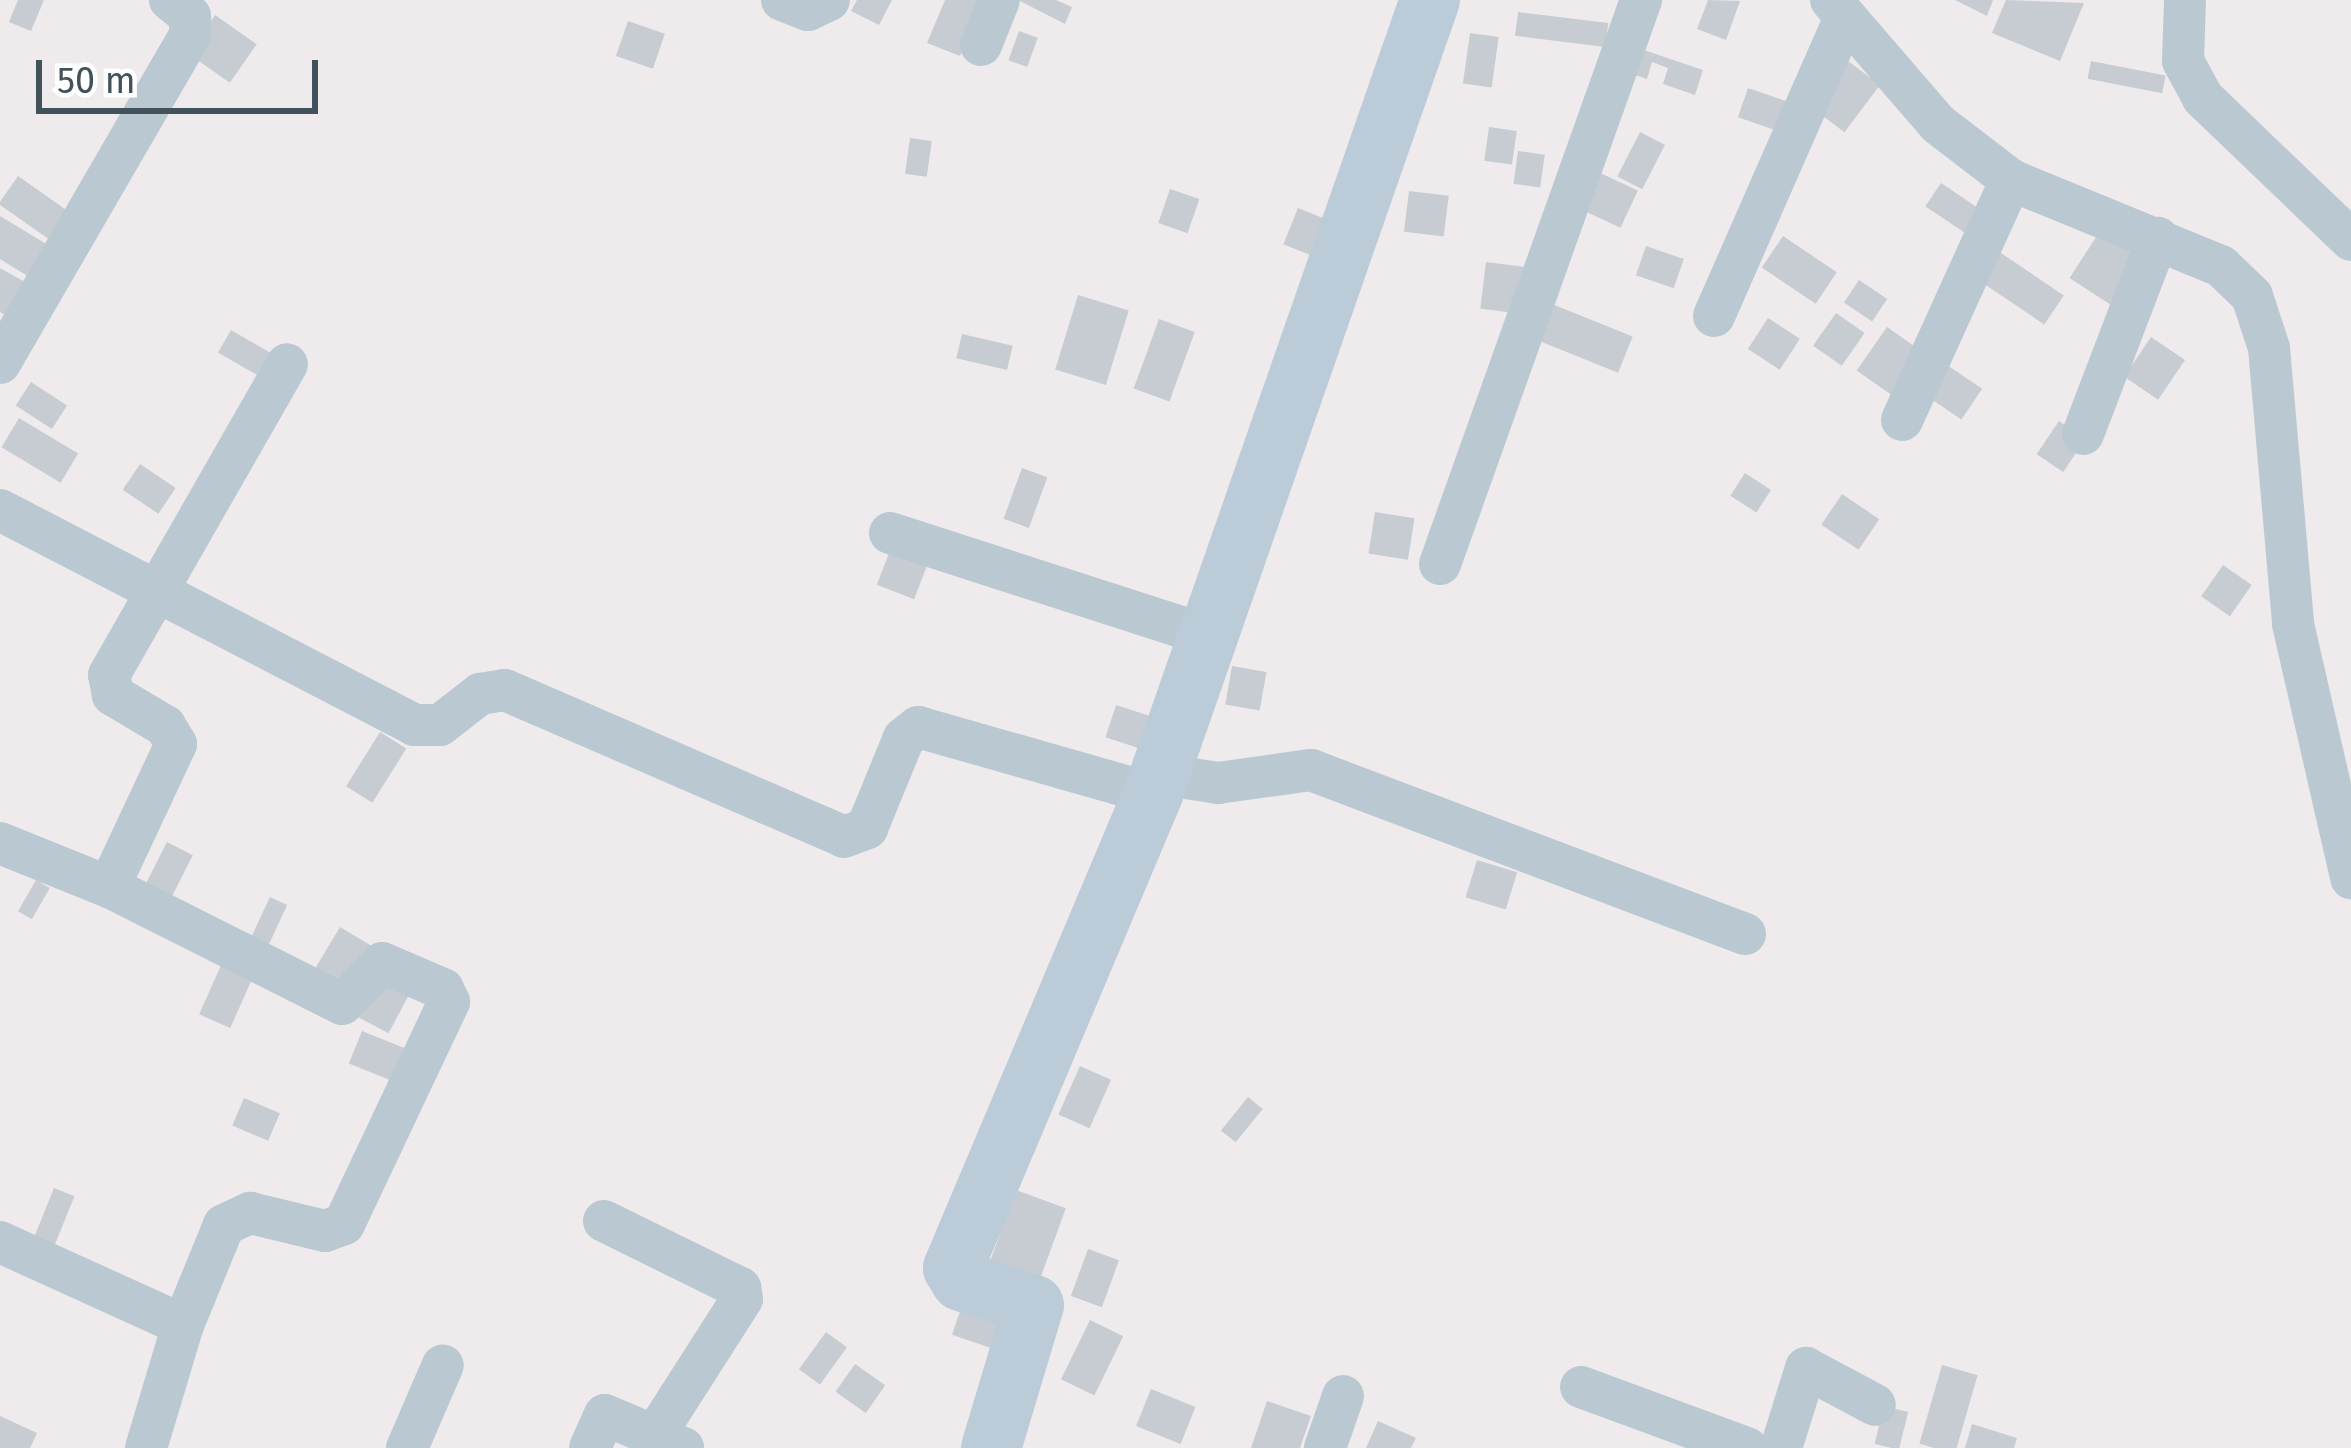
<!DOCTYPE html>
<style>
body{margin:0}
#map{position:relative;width:2351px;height:1448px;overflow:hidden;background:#efebec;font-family:"Fira Sans",sans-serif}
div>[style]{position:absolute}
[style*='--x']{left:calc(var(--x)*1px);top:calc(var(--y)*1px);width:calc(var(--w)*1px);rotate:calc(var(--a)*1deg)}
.building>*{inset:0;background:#c7ccd2;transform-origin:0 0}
.street>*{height:42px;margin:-21px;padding:0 21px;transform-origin:21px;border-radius:21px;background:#bac9d1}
.secondary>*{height:60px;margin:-30px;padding:0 30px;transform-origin:30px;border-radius:30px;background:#bbccd8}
span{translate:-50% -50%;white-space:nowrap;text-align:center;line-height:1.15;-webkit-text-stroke:9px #fff;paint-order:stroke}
.scale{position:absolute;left:36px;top:60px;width:282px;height:54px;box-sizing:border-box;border:6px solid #42525b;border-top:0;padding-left:15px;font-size:36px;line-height:42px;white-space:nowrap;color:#42525b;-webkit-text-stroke:9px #fff;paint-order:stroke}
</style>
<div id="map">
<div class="building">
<div style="clip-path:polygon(18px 0,44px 0,31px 31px,9px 22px)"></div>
<div style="clip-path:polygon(857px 0,892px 0,879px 25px,851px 11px)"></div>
<div style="clip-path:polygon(945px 0,983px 0,960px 56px,927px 43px)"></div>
<div style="clip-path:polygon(1018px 0,1056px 0,1072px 7px,1065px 24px)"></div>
<div style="clip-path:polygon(1708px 0,1740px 1px,1726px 40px,1697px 29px)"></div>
<div style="clip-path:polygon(1955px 0,1993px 0,1987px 16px)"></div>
<div style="clip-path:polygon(2006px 0,2084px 3px,2060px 61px,1992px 33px)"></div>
<div style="left:1518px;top:12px;width:91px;height:24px;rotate:7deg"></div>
<div style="left:215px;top:15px;width:51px;height:47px;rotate:35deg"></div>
<div style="left:628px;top:21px;width:39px;height:37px;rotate:19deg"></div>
<div style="left:1019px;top:31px;width:20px;height:31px;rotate:20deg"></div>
<div style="left:1470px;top:33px;width:29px;height:51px;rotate:8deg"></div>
<div style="clip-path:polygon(1632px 46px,1703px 70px,1695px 95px,1663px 84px,1668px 68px,1652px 62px,1647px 79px,1623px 71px)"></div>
<div style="left:1844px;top:58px;width:45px;height:59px;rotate:37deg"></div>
<div style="left:2091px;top:61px;width:76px;height:18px;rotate:11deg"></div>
<div style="left:1748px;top:88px;width:43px;height:31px;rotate:19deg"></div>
<div style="left:1489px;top:127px;width:28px;height:34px;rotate:8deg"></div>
<div style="left:1640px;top:132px;width:28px;height:50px;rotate:27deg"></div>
<div style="left:910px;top:138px;width:22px;height:36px;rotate:8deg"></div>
<div style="left:1518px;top:151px;width:27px;height:33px;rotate:8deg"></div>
<div style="left:1598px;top:172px;width:44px;height:41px;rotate:25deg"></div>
<div style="left:18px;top:176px;width:63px;height:34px;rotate:35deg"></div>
<div style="left:1941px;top:183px;width:52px;height:28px;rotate:34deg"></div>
<div style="left:1170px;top:189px;width:31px;height:36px;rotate:19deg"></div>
<div style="left:1409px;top:191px;width:40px;height:41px;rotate:7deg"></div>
<div style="left:1298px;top:208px;width:35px;height:39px;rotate:22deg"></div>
<div style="clip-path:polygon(0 216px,48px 245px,29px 277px,0 259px)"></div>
<div style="left:2100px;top:231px;width:56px;height:56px;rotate:33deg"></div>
<div style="left:1783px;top:236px;width:65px;height:38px;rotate:34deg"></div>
<div style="left:1646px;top:246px;width:40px;height:31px;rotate:19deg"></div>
<div style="left:1995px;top:249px;width:83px;height:35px;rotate:34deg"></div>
<div style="left:1486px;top:262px;width:38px;height:47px;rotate:7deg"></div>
<div style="clip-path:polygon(0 268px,27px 283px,8px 317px,0 312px)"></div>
<div style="left:1859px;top:280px;width:34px;height:27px;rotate:34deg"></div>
<div style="left:1078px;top:295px;width:53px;height:78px;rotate:17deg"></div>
<div style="left:1552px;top:304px;width:87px;height:39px;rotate:22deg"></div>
<div style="left:1836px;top:313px;width:35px;height:40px;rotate:35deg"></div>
<div style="left:1768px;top:318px;width:38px;height:37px;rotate:33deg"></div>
<div style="left:1159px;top:319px;width:38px;height:74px;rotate:20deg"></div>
<div style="left:1887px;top:327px;width:44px;height:53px;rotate:35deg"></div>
<div style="left:231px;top:330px;width:52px;height:26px;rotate:30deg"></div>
<div style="left:962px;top:334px;width:52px;height:25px;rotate:13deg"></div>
<div style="left:2151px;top:337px;width:41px;height:48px;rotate:34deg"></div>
<div style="left:1944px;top:363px;width:46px;height:37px;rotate:34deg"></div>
<div style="left:31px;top:382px;width:43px;height:28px;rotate:33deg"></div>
<div style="left:19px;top:418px;width:69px;height:34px;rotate:31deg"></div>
<div style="left:2059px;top:421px;width:32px;height:40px;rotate:34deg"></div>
<div style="left:140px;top:464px;width:43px;height:31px;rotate:34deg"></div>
<div style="left:1022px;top:468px;width:27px;height:54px;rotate:20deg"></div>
<div style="left:1745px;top:473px;width:31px;height:27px;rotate:33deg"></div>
<div style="left:1842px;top:494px;width:45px;height:37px;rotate:34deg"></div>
<div style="left:1375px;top:512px;width:40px;height:42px;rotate:9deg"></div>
<div style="left:894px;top:540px;width:40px;height:48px;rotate:21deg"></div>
<div style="left:2223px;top:565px;width:35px;height:38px;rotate:35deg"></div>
<div style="left:1232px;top:666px;width:35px;height:39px;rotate:10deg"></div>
<div style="left:1116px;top:705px;width:44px;height:34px;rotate:18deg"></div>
<div style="left:380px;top:732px;width:31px;height:64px;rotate:32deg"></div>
<div style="left:167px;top:842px;width:29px;height:55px;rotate:27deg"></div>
<div style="left:1477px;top:860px;width:42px;height:39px;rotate:17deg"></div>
<div style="left:36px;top:880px;width:16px;height:36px;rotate:30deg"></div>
<div style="left:270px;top:897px;width:19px;height:51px;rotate:25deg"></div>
<div style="left:340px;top:927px;width:37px;height:51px;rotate:31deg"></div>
<div style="left:226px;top:954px;width:34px;height:66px;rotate:24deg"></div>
<div style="left:383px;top:967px;width:36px;height:56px;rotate:28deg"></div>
<div style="left:362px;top:1031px;width:53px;height:35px;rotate:22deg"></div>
<div style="left:1080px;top:1066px;width:34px;height:53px;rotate:24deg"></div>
<div style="left:1248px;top:1097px;width:19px;height:43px;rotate:39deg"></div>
<div style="left:244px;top:1098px;width:39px;height:30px;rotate:23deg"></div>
<div style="left:54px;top:1188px;width:22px;height:52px;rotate:22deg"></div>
<div style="left:1016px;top:1190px;width:53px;height:85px;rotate:20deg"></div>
<div style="left:1088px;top:1249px;width:33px;height:50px;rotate:20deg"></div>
<div style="left:966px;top:1294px;width:49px;height:43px;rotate:19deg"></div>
<div style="left:1090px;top:1320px;width:37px;height:66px;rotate:26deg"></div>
<div style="left:826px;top:1332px;width:26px;height:46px;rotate:36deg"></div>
<div style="left:855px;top:1364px;width:37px;height:34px;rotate:35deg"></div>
<div style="left:1942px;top:1365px;width:37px;height:82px;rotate:16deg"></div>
<div style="left:1151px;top:1389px;width:48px;height:40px;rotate:22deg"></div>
<div style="clip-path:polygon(1267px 1401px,1311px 1416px,1300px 1448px,1251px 1448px)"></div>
<div style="left:1884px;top:1406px;width:25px;height:39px;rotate:14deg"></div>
<div style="clip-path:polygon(0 1416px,37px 1433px,30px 1448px,0 1448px)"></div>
<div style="clip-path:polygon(1378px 1421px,1416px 1438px,1411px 1448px,1366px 1448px)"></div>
<div style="clip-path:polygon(1972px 1424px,2017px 1438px,2014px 1448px,1965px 1448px)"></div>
</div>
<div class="street">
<div style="--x:782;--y:0;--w:28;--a:21"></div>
<div style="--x:808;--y:10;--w:23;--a:-25"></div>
<div style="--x:1831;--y:0;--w:164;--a:49.2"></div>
<div style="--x:1938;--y:124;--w:92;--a:37.5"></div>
<div style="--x:2011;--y:180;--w:227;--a:22.3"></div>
<div style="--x:2221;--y:266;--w:43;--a:44.1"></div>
<div style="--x:2252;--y:296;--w:55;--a:71.9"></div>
<div style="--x:2269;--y:348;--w:277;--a:85"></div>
<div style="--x:2293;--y:624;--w:261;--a:77.1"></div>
<div style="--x:2185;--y:0;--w:61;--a:91.9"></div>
<div style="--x:2183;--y:61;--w:42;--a:61.6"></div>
<div style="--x:2203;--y:98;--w:205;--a:43.8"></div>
<div style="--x:981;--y:45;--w:48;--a:-68.2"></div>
<div style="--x:1714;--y:316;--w:326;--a:-66.3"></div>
<div style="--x:0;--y:363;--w:379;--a:-59.9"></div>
<div style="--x:190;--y:35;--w:19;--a:-90"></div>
<div style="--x:190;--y:16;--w:26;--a:-141"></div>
<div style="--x:1902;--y:420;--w:264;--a:-65.6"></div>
<div style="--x:2083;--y:434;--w:210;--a:-69.1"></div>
<div style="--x:0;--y:510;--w:466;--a:27.4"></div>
<div style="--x:414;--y:725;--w:26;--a:0"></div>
<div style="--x:440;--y:725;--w:51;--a:-37.8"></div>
<div style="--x:480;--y:694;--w:25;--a:-9"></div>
<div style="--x:505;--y:690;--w:369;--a:23.4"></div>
<div style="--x:844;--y:837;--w:25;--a:-21"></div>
<div style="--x:867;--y:828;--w:97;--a:-67.7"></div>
<div style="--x:904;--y:738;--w:18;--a:-38"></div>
<div style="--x:918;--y:727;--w:244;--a:15.9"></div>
<div style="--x:890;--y:533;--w:332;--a:17.9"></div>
<div style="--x:1440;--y:564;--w:599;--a:-70.38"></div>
<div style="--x:1160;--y:774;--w:59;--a:8.8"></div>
<div style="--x:1218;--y:783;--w:94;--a:-8"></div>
<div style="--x:1311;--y:770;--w:464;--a:20.7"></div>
<div style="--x:0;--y:843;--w:118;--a:22"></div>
<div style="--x:604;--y:1221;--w:152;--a:26.2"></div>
<div style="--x:740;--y:1288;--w:11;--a:80"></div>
<div style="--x:742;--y:1299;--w:161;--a:122.6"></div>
<div style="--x:0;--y:1242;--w:201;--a:24.4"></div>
<div style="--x:1581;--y:1387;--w:177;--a:20.2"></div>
<div style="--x:146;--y:1448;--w:128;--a:-73.3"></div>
<div style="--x:183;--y:1325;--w:108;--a:-67.7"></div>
<div style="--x:224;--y:1225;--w:29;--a:-25"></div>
<div style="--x:250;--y:1213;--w:77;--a:13.5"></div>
<div style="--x:325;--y:1231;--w:20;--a:-20"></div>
<div style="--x:344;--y:1224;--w:246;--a:-64.7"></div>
<div style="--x:449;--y:1002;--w:14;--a:-115"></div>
<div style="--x:443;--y:989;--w:66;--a:-156.9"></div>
<div style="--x:382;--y:963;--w:57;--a:134.3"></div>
<div style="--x:342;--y:1004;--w:261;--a:-153.3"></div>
<div style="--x:109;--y:887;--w:158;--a:-64.9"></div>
<div style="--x:176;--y:744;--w:21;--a:-121"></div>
<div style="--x:165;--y:726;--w:61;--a:-149.2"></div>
<div style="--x:113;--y:695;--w:20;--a:-101"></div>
<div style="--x:109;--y:675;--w:358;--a:-60.2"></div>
<div style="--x:407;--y:1448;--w:90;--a:-66.6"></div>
<div style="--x:590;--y:1448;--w:36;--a:-66"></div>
<div style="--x:605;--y:1415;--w:85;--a:22.9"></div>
<div style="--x:1325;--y:1448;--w:55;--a:-70.9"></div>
<div style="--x:1781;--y:1448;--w:84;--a:-72.6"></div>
<div style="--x:1806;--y:1368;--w:78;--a:28.2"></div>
</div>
<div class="secondary">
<div style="--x:991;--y:1448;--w:149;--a:-73.3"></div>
<div style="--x:1034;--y:1305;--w:77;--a:-161.8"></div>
<div style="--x:961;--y:1281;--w:15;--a:-122"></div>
<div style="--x:953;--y:1268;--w:514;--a:-67.12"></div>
<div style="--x:1153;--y:794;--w:841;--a:-70.77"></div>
</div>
<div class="scale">50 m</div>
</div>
